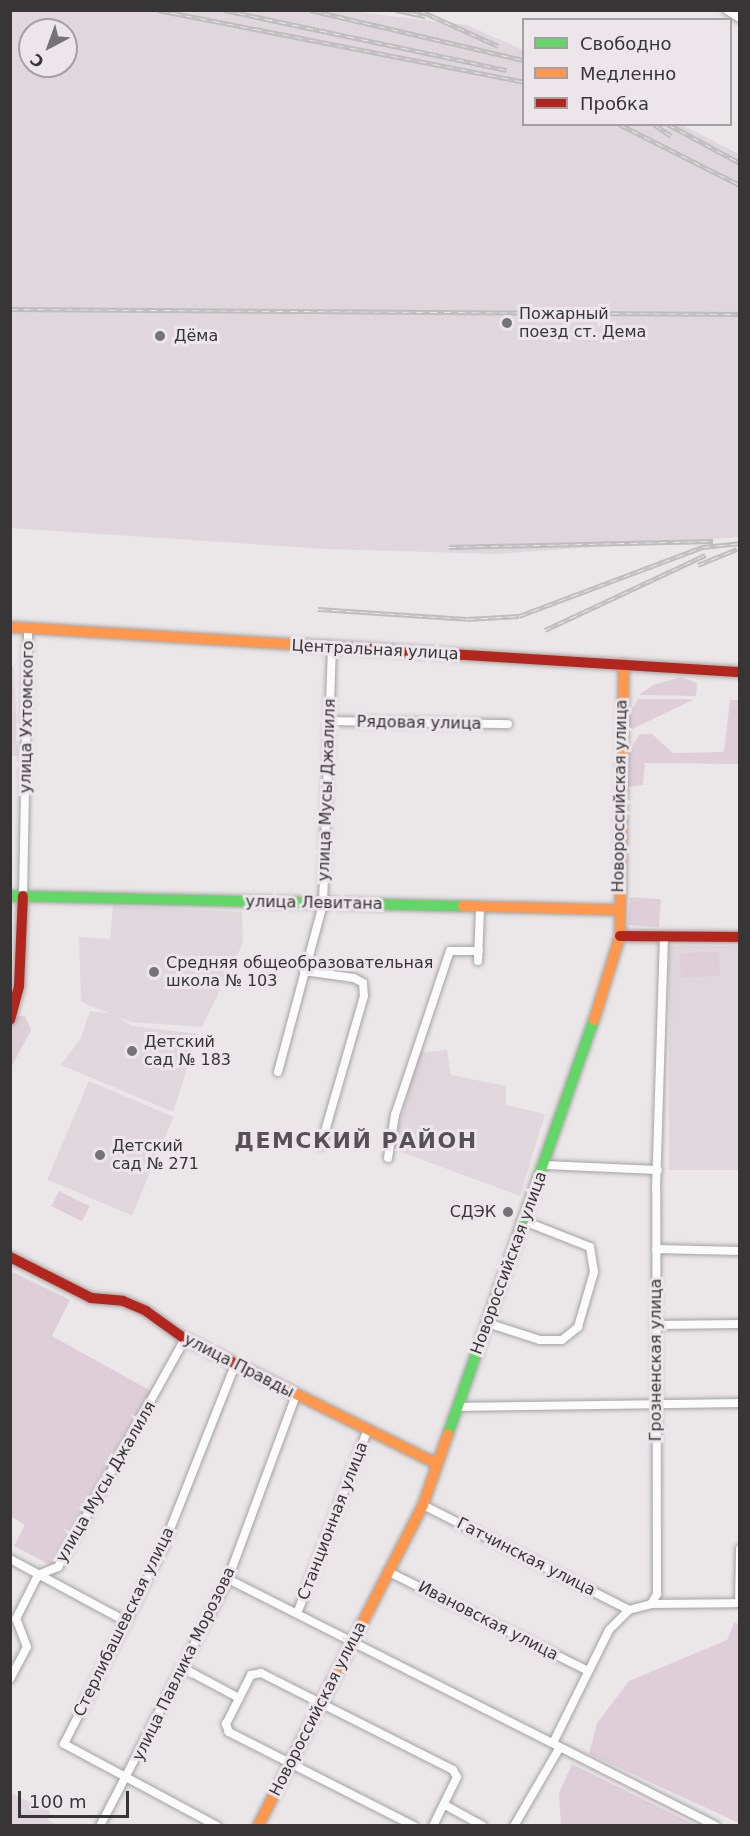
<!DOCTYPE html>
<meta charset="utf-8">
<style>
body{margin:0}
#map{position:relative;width:750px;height:1836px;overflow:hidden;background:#ebe7e9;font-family:"DejaVu Sans",sans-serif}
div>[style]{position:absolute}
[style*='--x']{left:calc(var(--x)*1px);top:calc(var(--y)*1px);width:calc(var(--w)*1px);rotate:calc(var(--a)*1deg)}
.built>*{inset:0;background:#dfd7dc;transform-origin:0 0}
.green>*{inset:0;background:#deced8;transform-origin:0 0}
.roads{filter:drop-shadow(0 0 2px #a4a2a3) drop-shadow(0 0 2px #a4a2a3)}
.street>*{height:8px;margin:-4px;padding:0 4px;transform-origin:4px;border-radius:4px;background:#fcfbfc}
.fast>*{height:10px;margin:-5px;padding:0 5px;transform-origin:5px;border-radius:5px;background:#63d668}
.slow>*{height:10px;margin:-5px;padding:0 5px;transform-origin:5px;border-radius:5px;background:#ff974d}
.jam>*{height:10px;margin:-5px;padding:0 5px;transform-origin:5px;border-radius:5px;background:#b3261e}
.rail>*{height:4.5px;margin-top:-2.25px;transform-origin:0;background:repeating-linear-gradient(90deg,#ece6ea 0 7px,#bfbdbe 0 14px);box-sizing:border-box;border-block:2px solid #bfbdbe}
.dots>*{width:16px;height:16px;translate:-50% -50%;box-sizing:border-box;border:3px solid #ece6ea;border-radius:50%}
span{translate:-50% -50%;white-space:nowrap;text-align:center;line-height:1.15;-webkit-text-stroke:6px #ece6ea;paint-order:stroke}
.poi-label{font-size:16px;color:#373536}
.left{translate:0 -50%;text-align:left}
.right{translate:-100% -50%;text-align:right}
.street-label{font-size:16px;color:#373536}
.district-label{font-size:22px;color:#565154;font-weight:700;letter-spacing:1.5px}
.frame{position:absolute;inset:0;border:12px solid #373536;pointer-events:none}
.legend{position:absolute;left:522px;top:18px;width:210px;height:108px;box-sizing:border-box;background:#ece6ea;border:2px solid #a49fa2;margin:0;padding:8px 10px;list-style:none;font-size:18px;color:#373536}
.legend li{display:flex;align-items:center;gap:12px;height:30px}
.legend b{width:30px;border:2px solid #a49fa2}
.north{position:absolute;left:18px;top:18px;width:60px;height:60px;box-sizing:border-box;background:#ece6ea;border:2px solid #a49fa2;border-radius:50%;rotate:221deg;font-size:16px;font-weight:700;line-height:24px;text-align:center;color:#373536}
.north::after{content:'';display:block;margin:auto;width:21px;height:27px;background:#767375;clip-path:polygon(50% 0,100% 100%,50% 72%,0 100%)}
.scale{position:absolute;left:18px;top:1791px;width:111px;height:27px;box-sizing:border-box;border:3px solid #373536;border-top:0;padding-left:8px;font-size:18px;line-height:21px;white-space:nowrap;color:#373536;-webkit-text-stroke:4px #ece6ea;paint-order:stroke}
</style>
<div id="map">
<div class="built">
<div style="clip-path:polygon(evenodd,341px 10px,467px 25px,523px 50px,524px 124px,682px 125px,739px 154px,739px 537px,495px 554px,327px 549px,11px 528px,11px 11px,341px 10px,30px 30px,66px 30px,66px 66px,30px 66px,30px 30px)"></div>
<div style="clip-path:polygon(10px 666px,14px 666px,18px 756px,11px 756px)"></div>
<div style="clip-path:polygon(113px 906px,242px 912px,243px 943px,202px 1027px,131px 1022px,81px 1002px,79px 937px,110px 939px)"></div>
<div style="left:669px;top:946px;width:70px;height:224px"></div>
<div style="clip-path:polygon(90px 1011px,113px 1014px,132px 1026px,198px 1034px,173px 1112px,61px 1065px,81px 1038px)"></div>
<div style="clip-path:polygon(447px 1050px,451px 1075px,506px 1086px,506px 1105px,545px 1114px,520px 1196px,393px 1149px,419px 1053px)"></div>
<div style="left:89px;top:1081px;width:92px;height:107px;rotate:23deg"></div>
<div style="clip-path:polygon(10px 1793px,50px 1811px,48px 1820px,58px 1825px,11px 1825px)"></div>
</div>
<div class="green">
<div style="clip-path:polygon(681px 677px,697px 683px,696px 696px,639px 695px,653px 685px)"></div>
<div style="clip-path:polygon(638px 699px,692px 699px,693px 700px,632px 729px,625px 721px)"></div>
<div style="clip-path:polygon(730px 700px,739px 700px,739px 764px,645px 763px,643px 785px,628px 787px,627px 754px,640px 734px,652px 734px,673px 753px,724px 752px)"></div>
<div style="left:630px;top:897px;width:31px;height:28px;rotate:4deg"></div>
<div style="left:719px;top:952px;width:24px;height:39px;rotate:88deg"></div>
<div style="clip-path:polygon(17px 1016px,25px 1016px,31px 1030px,11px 1068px,11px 1029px)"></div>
<div style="left:59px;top:1191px;width:34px;height:17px;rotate:26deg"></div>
<div style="clip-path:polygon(11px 1271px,70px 1300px,52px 1336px,151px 1391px,54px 1567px,14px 1546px,25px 1525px,11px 1516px)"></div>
<div style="clip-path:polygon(734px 1623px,740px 1624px,739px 1823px,589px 1754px,597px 1723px,629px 1681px,727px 1640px)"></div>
<div style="clip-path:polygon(572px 1764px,687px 1821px,695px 1825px,561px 1825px,559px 1793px)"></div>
</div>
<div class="roads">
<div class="street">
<div style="--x:727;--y:10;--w:15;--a:32"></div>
<div style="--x:330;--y:721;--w:178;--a:1"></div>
<div style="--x:23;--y:896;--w:267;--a:-88.9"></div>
<div style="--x:478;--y:961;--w:53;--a:-87.8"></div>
<div style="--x:304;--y:971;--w:50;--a:8"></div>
<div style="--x:354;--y:978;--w:10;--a:29"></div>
<div style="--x:363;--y:983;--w:13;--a:86"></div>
<div style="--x:364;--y:996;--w:155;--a:106.1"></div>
<div style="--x:278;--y:1072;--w:174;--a:-75"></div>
<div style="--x:323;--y:904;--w:257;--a:-88"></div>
<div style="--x:388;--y:1158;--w:44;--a:-80.8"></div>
<div style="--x:395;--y:1115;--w:173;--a:-71.5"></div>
<div style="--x:450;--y:951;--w:29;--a:0"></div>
<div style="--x:544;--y:1165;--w:114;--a:2.5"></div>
<div style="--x:656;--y:1249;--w:84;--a:1.4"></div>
<div style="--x:487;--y:1323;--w:56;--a:17.8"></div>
<div style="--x:540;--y:1340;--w:22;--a:0"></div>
<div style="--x:562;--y:1340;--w:21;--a:-39"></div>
<div style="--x:578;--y:1327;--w:57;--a:-73.8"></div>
<div style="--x:594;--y:1272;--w:25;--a:-99"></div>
<div style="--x:590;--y:1247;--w:71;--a:-158.5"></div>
<div style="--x:655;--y:1325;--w:85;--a:-0.7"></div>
<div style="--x:457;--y:1407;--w:283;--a:-0.8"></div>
<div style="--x:423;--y:1505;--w:231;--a:27"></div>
<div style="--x:10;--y:1559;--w:131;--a:28.3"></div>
<div style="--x:389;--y:1572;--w:222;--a:26.4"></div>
<div style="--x:228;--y:1579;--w:547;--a:26.85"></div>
<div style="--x:739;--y:1603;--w:54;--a:-88.9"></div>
<div style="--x:651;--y:1604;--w:89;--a:-0.6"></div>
<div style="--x:298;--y:1611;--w:193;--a:-69"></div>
<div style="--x:183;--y:1668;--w:64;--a:28.2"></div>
<div style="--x:10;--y:1679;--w:36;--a:-62"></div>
<div style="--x:27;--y:1647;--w:30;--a:-111"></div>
<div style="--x:16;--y:1619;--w:49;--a:-63.4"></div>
<div style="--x:38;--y:1575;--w:22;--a:-22"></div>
<div style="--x:58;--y:1567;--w:261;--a:-60.9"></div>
<div style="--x:553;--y:1743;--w:126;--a:-63.6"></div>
<div style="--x:609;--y:1630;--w:28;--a:-45"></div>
<div style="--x:629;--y:1610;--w:23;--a:-15"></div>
<div style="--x:651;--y:1604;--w:12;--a:-59"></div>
<div style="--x:657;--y:1594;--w:404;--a:-90.1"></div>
<div style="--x:656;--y:1190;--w:253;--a:-88.2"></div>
<div style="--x:445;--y:1805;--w:43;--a:28.9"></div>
<div style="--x:100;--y:1826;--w:278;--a:-62.6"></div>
<div style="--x:228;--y:1579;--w:196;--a:-69.7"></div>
<div style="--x:217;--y:1826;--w:174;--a:-151.8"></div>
<div style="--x:64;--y:1744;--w:220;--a:-63.3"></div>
<div style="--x:163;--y:1547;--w:196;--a:-68.4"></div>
<div style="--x:414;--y:1826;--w:208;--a:-153.1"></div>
<div style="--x:229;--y:1732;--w:9;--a:-111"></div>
<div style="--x:226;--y:1724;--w:55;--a:-63"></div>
<div style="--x:251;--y:1675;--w:10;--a:-11"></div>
<div style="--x:261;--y:1673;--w:215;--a:26.8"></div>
<div style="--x:453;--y:1770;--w:8;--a:60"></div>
<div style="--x:457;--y:1777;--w:55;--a:116.1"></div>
<div style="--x:514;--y:1826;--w:91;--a:-59.8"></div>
</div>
<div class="fast">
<div style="--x:10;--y:896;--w:453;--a:1.3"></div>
<div style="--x:448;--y:1434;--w:439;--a:-70.6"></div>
</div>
<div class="slow">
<div style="--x:10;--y:627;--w:314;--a:3.5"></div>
<div style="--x:463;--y:906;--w:155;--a:1.5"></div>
<div style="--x:594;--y:1020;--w:88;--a:-72.8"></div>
<div style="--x:620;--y:936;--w:272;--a:-89.2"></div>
<div style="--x:262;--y:1377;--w:195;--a:26.4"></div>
<div style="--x:258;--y:1826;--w:361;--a:-62.8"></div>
<div style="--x:423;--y:1505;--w:75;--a:-70.6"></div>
</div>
<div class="jam">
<div style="--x:323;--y:646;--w:418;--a:3.6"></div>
<div style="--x:620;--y:936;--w:120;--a:0.5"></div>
<div style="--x:10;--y:1020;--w:35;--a:-75"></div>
<div style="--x:19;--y:986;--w:90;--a:-87.5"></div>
<div style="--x:10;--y:1257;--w:91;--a:26.8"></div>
<div style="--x:91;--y:1298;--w:32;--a:5"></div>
<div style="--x:123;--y:1301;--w:25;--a:23"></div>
<div style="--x:146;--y:1311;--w:48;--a:35.7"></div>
<div style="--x:185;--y:1339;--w:86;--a:26.3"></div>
</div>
</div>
<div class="rail">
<div style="--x:158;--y:10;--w:373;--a:11.1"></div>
<div style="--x:224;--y:10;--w:289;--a:12"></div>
<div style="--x:310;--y:10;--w:220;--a:13.2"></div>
<div style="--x:396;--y:10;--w:30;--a:12"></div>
<div style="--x:419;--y:10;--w:87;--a:24.5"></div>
<div style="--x:619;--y:124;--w:136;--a:26.8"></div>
<div style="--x:654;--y:124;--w:21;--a:35"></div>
<div style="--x:668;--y:124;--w:82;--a:28.4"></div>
<div style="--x:10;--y:309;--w:730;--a:0.39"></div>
<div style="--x:449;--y:547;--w:264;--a:-1.3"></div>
<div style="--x:698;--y:565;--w:42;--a:-22.3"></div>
<div style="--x:318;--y:609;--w:149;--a:3.8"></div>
<div style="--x:467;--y:619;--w:52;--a:-3.3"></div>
<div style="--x:519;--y:616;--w:197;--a:-20.6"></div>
<div style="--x:703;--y:547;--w:37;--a:-6"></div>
<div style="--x:545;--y:630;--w:177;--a:-25.1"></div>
</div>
<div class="dots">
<div style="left:507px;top:323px;background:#767375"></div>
<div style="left:160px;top:336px;background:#767375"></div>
<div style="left:154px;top:972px;background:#767375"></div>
<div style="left:132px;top:1051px;background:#767375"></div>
<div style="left:100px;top:1155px;background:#767375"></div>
<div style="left:508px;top:1212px;background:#767375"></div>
</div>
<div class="poi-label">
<span class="left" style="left:519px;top:323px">Пожарный<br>поезд ст. Дема</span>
<span class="left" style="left:174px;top:336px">Дёма</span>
<span class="left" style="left:166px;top:972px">Средняя общеобразовательная<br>школа № 103</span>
<span class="left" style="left:144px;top:1051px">Детский<br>сад № 183</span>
<span class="left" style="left:112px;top:1155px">Детский<br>сад № 271</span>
<span class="right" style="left:496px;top:1212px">СДЭК</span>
</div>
<div class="street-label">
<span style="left:375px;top:650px;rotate:3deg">Центральная улица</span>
<span style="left:27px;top:717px;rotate:-89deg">улица Ухтомского</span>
<span style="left:419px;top:723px;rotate:1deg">Рядовая улица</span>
<span style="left:327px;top:790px;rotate:-88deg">улица Мусы Джалиля</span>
<span style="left:620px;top:796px;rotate:-89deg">Новороссийская улица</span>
<span style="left:314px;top:903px;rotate:1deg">улица Левитана</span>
<span style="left:509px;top:1263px;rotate:-70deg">Новороссийская улица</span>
<span style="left:656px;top:1360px;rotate:-90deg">Грозненская улица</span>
<span style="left:239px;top:1366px;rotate:27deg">улица Правды</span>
<span style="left:106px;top:1482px;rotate:-60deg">улица Мусы Джалиля</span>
<span style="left:333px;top:1521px;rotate:-69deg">Станционная улица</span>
<span style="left:526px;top:1557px;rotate:27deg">Гатчинская улица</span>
<span style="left:488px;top:1621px;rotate:27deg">Ивановская улица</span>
<span style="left:124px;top:1622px;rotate:-64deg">Стерлибашевская улица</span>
<span style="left:184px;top:1664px;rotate:-64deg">улица Павлика Морозова</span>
<span style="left:318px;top:1709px;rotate:-63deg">Новороссийская улица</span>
</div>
<div class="district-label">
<span style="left:356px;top:1141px">ДЕМСКИЙ РАЙОН</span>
</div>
<div class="frame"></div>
<ul class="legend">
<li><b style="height:8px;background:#63d668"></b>Свободно</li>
<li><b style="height:8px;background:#ff974d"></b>Медленно</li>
<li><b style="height:8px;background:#b3261e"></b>Пробка</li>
</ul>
<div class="north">С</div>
<div class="scale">100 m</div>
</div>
